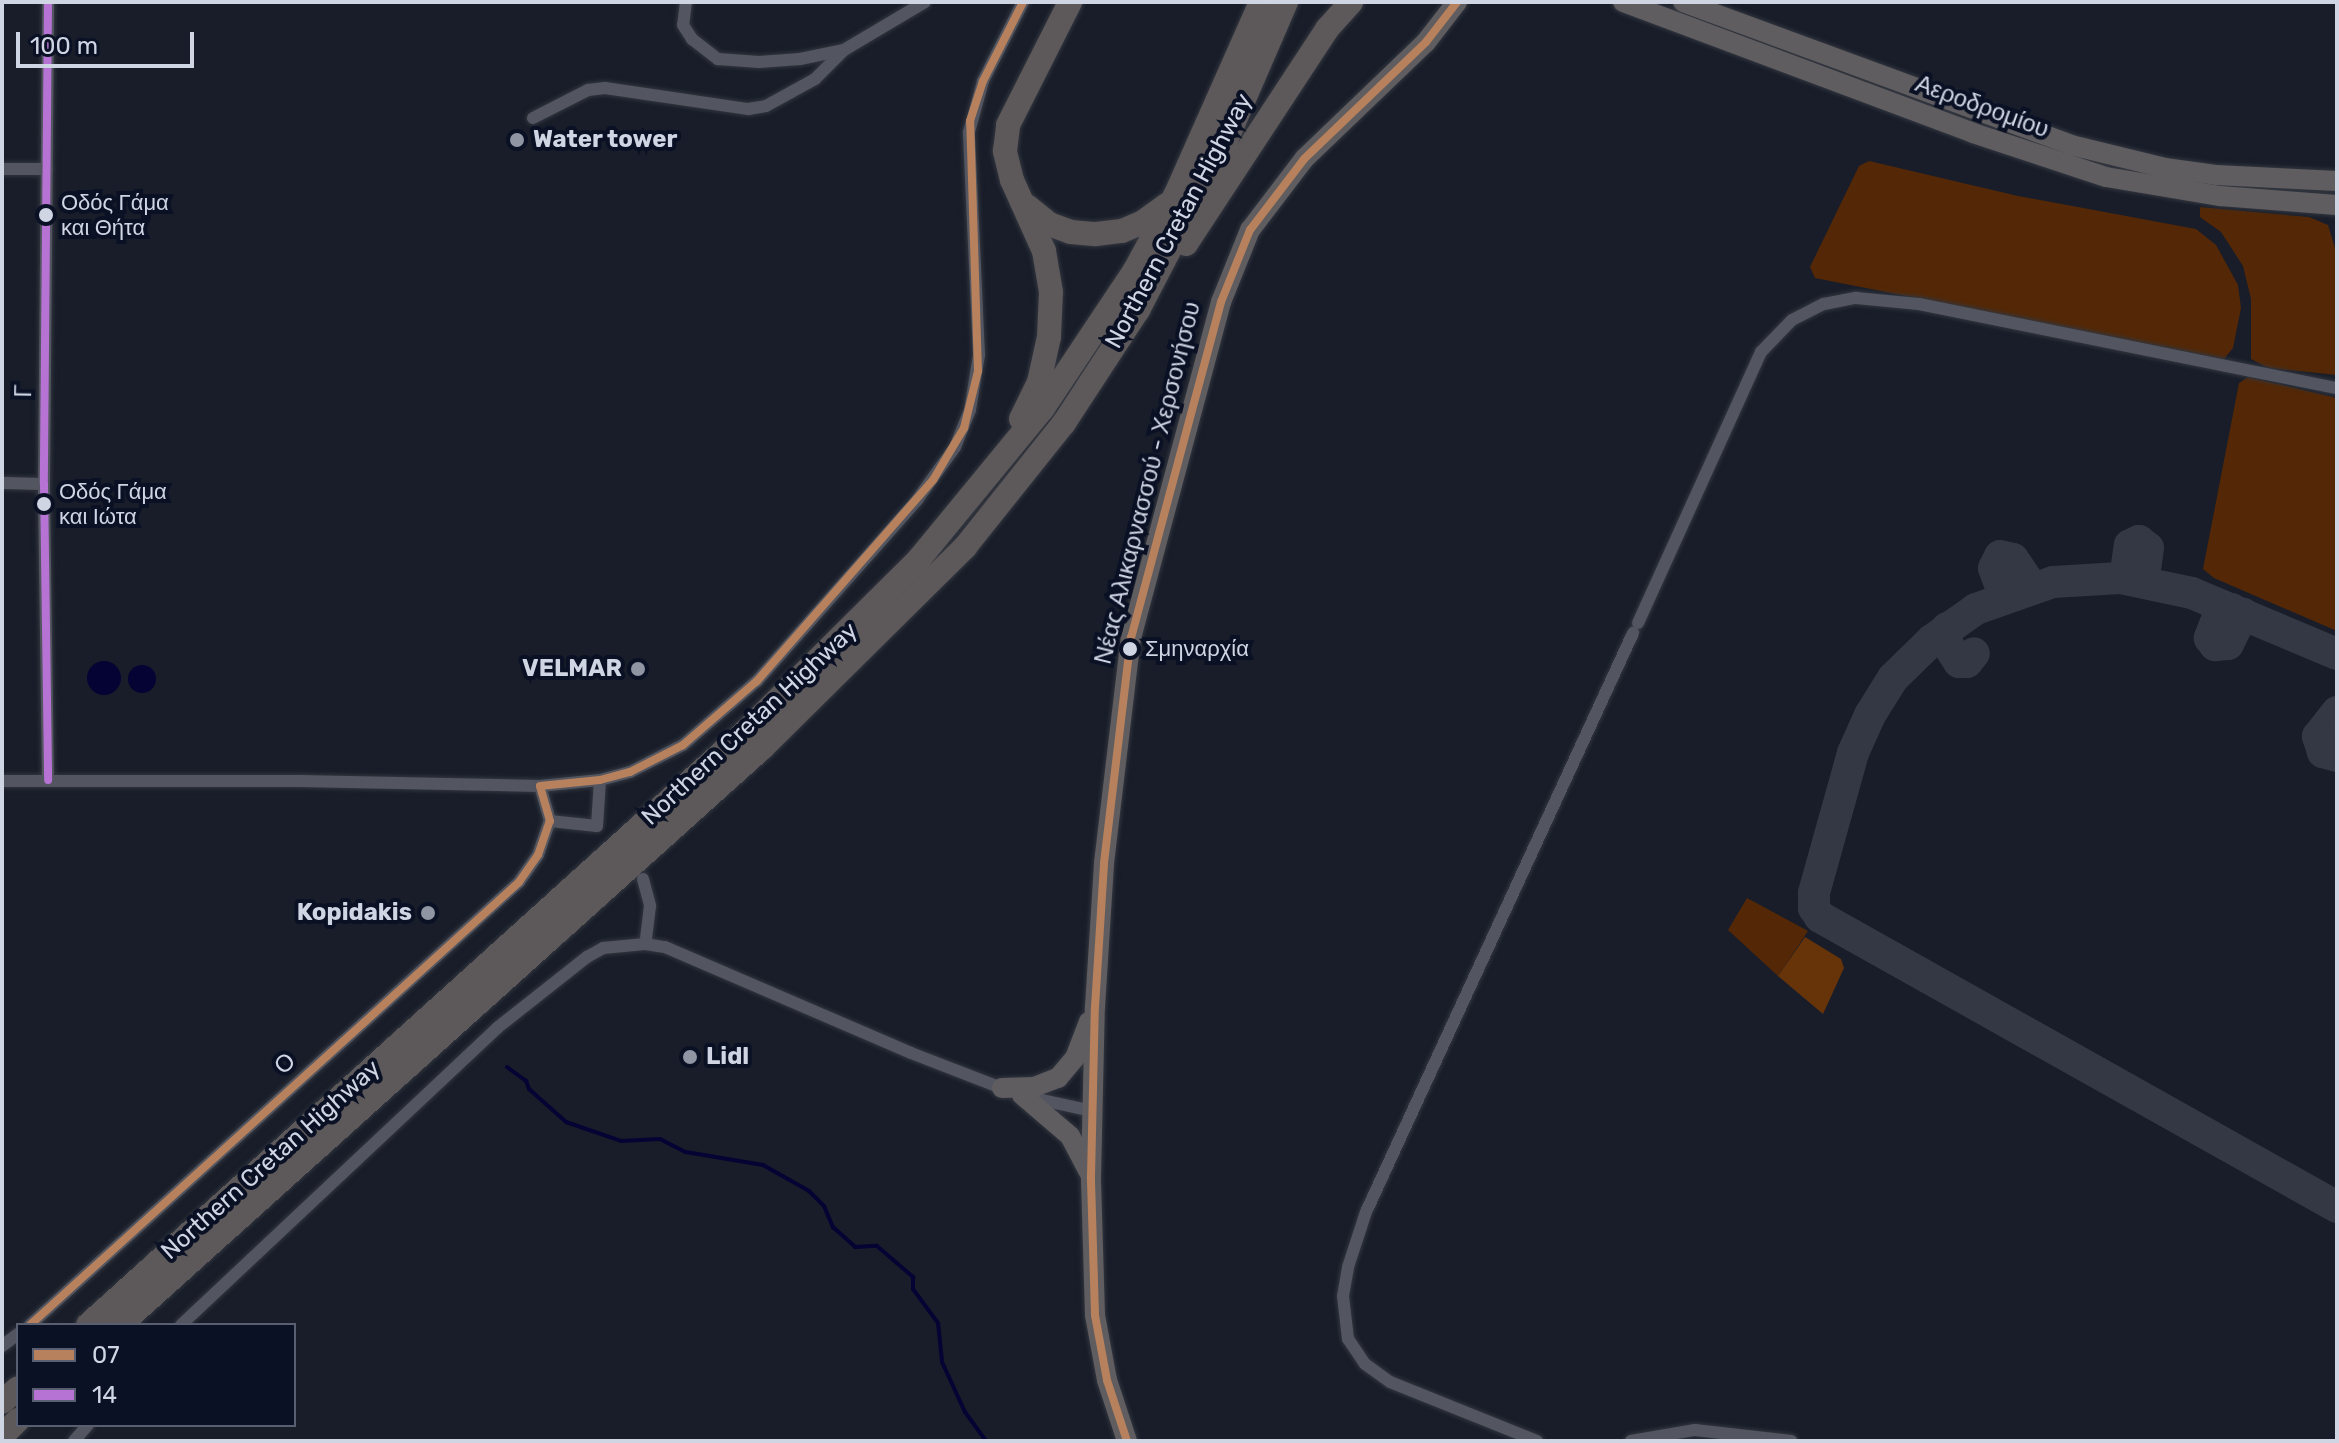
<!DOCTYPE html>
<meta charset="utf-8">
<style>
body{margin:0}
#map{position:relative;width:2339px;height:1443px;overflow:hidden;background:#181d29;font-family:Rubik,sans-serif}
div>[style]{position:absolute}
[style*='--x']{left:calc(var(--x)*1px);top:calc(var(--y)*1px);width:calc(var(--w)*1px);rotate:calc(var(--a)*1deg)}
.green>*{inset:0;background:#542806}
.forest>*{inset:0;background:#67340a}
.water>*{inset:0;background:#040333}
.round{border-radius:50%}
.stream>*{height:4px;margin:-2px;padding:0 2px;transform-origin:2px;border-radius:2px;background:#040333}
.taxiway>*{height:32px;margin:-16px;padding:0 16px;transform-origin:16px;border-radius:16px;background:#343844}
.roads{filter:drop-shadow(0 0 2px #32363f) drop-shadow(0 0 2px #32363f)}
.minor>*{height:12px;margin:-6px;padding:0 6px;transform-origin:6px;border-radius:6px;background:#535660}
.primary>*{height:20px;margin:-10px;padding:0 10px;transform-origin:10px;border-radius:10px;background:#5f5d60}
.motorway>*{height:24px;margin:-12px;padding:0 12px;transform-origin:12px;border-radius:12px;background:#5d5859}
.bus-1>*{height:8px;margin:-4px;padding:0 4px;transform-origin:4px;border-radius:4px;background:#b6815c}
.bus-2>*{height:8px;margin:-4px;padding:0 4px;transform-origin:4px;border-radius:4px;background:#b673d3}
.dots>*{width:22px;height:22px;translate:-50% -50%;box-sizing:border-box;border:4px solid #0a1125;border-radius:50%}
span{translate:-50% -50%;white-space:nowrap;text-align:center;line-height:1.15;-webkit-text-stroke:8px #0a1125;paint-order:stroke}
.bus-label{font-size:22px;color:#cfd5e3}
.left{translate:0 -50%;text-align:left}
.street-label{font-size:24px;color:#cfd5e3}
.poi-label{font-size:24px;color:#cfd5e3;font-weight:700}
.right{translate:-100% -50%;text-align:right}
.frame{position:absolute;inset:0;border:4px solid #cfd5e3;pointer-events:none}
.legend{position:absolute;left:16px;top:1323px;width:280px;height:104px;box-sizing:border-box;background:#0a1125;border:2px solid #595f71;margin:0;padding:10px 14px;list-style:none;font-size:24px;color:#cfd5e3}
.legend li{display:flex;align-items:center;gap:16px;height:40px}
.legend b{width:40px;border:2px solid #595f71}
.scale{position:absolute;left:16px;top:32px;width:178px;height:36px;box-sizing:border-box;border:4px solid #cfd5e3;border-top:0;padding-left:10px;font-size:24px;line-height:28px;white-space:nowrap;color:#cfd5e3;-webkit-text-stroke:6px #0a1125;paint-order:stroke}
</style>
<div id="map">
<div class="green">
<div style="clip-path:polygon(1869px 161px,2018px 196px,2196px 229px,2216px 245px,2238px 285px,2241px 308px,2233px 348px,2224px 359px,1815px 278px,1810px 267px,1859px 166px)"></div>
<div style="clip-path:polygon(2200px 207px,2309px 217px,2328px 225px,2337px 255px,2337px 375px,2268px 368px,2251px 359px,2251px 299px,2243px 266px,2221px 232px,2200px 217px)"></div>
<div style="clip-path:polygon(2248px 377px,2337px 398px,2337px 631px,2214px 578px,2203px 569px,2239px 383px)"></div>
<div style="clip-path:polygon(1747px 898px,1808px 931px,1778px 976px,1728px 930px)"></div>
</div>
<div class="forest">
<div style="clip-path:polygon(1805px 937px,1841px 959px,1844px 968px,1823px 1014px,1778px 976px)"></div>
</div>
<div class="water">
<div class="round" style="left:87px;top:661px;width:34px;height:34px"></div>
<div class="round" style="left:128px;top:665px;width:28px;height:28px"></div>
</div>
<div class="stream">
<div style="--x:507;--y:1067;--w:24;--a:36"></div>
<div style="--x:526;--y:1081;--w:9;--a:69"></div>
<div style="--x:529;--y:1089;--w:50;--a:41.7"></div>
<div style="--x:566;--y:1122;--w:58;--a:19.1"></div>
<div style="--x:621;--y:1141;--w:39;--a:-3"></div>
<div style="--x:660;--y:1139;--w:29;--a:27"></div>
<div style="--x:686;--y:1152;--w:78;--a:9.6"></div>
<div style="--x:763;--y:1165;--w:53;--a:29.5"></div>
<div style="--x:809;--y:1191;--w:21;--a:45"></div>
<div style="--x:824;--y:1206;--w:23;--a:67"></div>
<div style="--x:833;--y:1227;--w:30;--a:42"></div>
<div style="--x:855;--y:1247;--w:22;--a:-3"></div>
<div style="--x:877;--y:1246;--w:48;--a:40.7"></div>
<div style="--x:913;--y:1277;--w:12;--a:90"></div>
<div style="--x:913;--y:1289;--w:42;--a:53.7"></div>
<div style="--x:938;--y:1323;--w:39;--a:84"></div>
<div style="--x:942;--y:1362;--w:55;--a:65.3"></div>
<div style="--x:965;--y:1412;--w:36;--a:54"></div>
</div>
<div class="taxiway">
<div style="--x:2120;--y:578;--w:8;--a:-45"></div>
<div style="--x:2126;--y:572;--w:27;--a:-82"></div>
<div style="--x:2130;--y:545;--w:10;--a:-24"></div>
<div style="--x:2139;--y:541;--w:11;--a:38"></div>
<div style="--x:2148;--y:548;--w:27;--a:98"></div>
<div style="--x:2144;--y:575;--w:8;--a:67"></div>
<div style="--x:2000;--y:598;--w:8;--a:-76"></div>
<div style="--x:2002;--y:590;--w:23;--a:-110"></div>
<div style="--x:1994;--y:568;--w:13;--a:-63"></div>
<div style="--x:2000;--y:556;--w:13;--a:13"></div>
<div style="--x:2013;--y:559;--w:34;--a:56"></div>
<div style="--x:2232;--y:609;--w:14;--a:159"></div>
<div style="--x:2219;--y:614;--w:26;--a:111"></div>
<div style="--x:2210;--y:638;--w:9;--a:54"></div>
<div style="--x:2215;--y:645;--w:13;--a:-4"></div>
<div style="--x:2228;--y:644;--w:34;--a:-64"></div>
<div style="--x:1947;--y:628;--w:14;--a:94"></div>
<div style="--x:1946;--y:642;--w:24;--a:57"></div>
<div style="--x:1959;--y:662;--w:8;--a:0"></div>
<div style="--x:1967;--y:662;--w:11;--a:-52"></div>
<div style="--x:2337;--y:654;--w:157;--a:-157.2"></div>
<div style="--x:2192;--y:593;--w:74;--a:-168.2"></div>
<div style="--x:2120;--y:578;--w:67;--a:176.6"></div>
<div style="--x:2053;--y:582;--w:82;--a:160.7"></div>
<div style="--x:1976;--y:609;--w:54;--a:144.8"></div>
<div style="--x:1932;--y:640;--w:54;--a:135.7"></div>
<div style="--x:1893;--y:678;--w:44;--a:121.9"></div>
<div style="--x:1870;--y:715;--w:42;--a:114.1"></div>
<div style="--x:1853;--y:753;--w:145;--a:105.6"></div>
<div style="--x:1814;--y:893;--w:15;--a:90"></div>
<div style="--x:1814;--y:908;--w:11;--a:56"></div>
<div style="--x:1820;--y:917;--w:593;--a:29.29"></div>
<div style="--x:2337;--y:712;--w:31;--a:128"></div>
<div style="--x:2318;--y:736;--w:17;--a:73"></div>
<div style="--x:2323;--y:752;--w:15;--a:16"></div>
</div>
<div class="roads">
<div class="minor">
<div style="--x:686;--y:2;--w:23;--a:97"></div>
<div style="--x:683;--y:25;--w:17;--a:57"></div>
<div style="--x:692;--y:39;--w:33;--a:38"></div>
<div style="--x:718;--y:59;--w:41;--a:4.2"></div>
<div style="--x:759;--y:62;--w:41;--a:-4.2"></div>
<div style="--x:800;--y:59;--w:45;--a:-11.6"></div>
<div style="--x:844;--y:50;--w:94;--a:-30.7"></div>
<div style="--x:533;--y:118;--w:62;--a:-27"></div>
<div style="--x:588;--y:90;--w:17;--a:-7"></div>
<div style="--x:605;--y:88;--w:145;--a:8.4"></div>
<div style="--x:748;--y:109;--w:18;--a:-9"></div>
<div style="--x:766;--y:106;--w:56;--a:-28.9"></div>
<div style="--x:815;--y:79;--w:41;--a:-45"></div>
<div style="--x:2;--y:169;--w:45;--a:0"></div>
<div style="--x:2;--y:483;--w:42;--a:1.4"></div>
<div style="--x:1638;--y:623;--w:298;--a:-65.6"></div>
<div style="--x:1761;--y:352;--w:45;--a:-45.9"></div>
<div style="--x:1792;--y:320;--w:36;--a:-27"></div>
<div style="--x:1824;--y:304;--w:33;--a:-11"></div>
<div style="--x:1856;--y:298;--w:63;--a:5.4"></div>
<div style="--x:1919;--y:304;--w:426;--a:11.4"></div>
<div style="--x:48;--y:780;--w:296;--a:-90.8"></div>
<div style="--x:44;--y:484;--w:482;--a:-89.5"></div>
<div style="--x:2;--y:781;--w:298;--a:0"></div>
<div style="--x:300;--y:781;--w:240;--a:1.2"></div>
<div style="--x:540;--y:786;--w:60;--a:-5.7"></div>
<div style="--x:600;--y:780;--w:31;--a:-15"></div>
<div style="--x:630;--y:772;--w:59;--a:-27"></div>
<div style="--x:683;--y:745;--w:98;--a:-40.9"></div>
<div style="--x:757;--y:681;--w:242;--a:-48.5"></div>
<div style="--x:917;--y:500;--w:65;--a:-54.4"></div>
<div style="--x:955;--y:447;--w:40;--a:-68"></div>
<div style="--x:970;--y:410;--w:56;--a:-80.7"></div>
<div style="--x:979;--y:355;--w:223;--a:-92.6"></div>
<div style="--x:969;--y:132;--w:53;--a:-74.6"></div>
<div style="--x:983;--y:81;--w:89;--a:-63.1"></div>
<div style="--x:540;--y:786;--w:36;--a:74"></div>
<div style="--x:550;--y:821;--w:47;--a:6.1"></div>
<div style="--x:597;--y:826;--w:46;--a:-86.3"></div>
<div style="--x:643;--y:879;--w:28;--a:75"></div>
<div style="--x:650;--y:906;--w:38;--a:97"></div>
<div style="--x:1032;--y:1098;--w:61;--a:12.2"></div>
<div style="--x:30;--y:1325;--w:660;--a:-42.17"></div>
<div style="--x:519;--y:882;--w:33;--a:-55"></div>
<div style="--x:538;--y:855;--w:36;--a:-71"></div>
<div style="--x:181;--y:1325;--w:434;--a:-43.2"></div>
<div style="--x:497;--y:1028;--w:115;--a:-38.3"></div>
<div style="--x:587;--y:957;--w:18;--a:-29"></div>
<div style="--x:603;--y:948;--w:42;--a:-5.4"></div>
<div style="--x:645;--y:944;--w:20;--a:9"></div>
<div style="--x:665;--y:947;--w:268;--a:23.3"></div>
<div style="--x:911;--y:1053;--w:103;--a:21.1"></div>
<div style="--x:2;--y:1346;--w:20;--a:-37"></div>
<div style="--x:74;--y:1441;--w:21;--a:-49"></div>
<div style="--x:1537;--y:1441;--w:158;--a:-158.1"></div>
<div style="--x:1390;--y:1382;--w:31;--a:-144"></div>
<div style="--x:1365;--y:1364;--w:30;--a:-124"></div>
<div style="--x:1348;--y:1339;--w:43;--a:-96.6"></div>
<div style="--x:1343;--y:1296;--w:29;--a:-80"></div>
<div style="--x:1348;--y:1267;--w:58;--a:-71.9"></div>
<div style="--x:1366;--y:1212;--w:638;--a:-65.24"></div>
<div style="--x:1631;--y:1441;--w:65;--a:-9.8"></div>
<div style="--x:1695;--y:1430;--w:97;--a:6.5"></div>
</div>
<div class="primary">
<div style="--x:1623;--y:2;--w:374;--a:20.5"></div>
<div style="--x:1973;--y:133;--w:140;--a:18.3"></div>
<div style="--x:2106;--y:177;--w:116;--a:9.5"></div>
<div style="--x:2220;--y:196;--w:117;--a:4.4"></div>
<div style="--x:1683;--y:2;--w:414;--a:20.2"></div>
<div style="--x:2071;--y:145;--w:97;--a:13.7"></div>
<div style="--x:2165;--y:168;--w:51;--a:7.8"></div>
<div style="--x:2216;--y:175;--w:121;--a:2.8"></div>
<div style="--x:1002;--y:1088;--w:32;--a:-2"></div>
<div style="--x:1034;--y:1087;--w:26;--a:-21"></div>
<div style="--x:1058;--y:1078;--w:26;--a:-50"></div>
<div style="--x:1075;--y:1058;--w:39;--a:-69"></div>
<div style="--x:1022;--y:1095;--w:63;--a:40.5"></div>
<div style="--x:1070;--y:1136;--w:41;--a:62.2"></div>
<div style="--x:1127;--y:1441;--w:64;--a:-108.2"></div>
<div style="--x:1107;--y:1380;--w:66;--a:-100.5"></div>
<div style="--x:1095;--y:1315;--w:138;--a:-91.7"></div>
<div style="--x:1091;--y:1177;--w:170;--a:-88.7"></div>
<div style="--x:1095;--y:1007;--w:144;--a:-86.4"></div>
<div style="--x:1104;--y:863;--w:227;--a:-83.2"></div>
<div style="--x:1131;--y:638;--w:348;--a:-75"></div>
<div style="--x:1221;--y:302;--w:78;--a:-68.1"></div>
<div style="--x:1250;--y:230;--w:89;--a:-52.7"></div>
<div style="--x:1304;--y:159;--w:169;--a:-43.8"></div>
<div style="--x:1426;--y:42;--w:51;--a:-52.2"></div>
</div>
<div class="motorway">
<div style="--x:1027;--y:206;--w:28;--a:39"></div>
<div style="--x:1049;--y:224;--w:23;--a:20"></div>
<div style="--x:1071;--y:232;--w:25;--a:5"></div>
<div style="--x:1096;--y:234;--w:26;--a:-7"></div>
<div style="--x:1122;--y:231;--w:23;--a:-23"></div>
<div style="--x:1143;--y:222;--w:29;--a:-36"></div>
<div style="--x:1186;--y:244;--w:257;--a:-56.7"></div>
<div style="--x:1327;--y:29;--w:36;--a:-48"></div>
<div style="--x:1021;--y:419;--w:41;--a:-64.1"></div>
<div style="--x:1039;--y:382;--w:46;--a:-77.5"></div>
<div style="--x:1049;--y:337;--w:45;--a:-87.5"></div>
<div style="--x:1051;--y:292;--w:42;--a:-99.7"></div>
<div style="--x:1044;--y:251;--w:78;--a:-114.3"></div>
<div style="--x:1012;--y:180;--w:30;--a:-104"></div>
<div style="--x:1005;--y:151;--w:26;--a:-83"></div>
<div style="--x:1008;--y:125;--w:138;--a:-63.2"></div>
<div style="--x:88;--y:1325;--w:889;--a:-42.08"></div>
<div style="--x:748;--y:729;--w:241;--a:-44.8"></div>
<div style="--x:919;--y:559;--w:195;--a:-50.6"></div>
<div style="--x:1043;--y:408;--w:166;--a:-56.3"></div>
<div style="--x:1135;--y:270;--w:86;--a:-61.7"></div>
<div style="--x:1176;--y:194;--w:210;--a:-66.1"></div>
<div style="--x:120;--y:1325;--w:863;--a:-41.95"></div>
<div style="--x:762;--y:748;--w:286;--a:-44.7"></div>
<div style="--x:965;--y:547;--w:159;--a:-51.4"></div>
<div style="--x:1064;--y:423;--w:135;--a:-56.8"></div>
<div style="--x:1138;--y:310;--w:188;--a:-62.5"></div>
<div style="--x:1225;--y:143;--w:154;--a:-66.6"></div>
<div style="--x:2;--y:1402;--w:21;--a:-41"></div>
<div style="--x:2;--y:1436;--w:23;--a:-45"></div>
</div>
</div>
<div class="bus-1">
<div style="--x:30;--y:1325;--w:660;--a:-42.17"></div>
<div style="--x:519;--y:882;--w:33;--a:-55"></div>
<div style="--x:538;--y:855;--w:36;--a:-71"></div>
<div style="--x:550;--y:821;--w:36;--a:-106"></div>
<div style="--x:540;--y:786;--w:60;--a:-5.7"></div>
<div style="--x:600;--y:780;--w:31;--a:-15"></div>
<div style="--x:630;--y:772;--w:59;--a:-27"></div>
<div style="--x:683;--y:745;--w:98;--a:-40.9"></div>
<div style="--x:757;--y:681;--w:267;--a:-48.8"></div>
<div style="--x:933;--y:480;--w:61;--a:-59.2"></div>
<div style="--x:964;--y:428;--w:59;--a:-76.2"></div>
<div style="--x:978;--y:371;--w:250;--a:-91.8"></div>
<div style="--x:970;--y:121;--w:42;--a:-72"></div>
<div style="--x:983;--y:81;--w:89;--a:-63.1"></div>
<div style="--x:1127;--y:1441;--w:64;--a:-108.2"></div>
<div style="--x:1107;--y:1380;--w:66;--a:-100.5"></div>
<div style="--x:1095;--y:1315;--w:138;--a:-91.7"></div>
<div style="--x:1091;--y:1177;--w:170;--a:-88.7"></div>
<div style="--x:1095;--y:1007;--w:144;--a:-86.4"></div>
<div style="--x:1104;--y:863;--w:227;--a:-83.2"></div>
<div style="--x:1131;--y:638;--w:348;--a:-75"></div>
<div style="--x:1221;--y:302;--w:78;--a:-68.1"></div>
<div style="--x:1250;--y:230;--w:89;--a:-52.7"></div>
<div style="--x:1304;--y:159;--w:169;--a:-43.8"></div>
<div style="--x:1426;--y:42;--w:51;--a:-52.2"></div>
</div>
<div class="bus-2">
<div style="--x:48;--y:2;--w:482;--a:90.5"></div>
<div style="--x:44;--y:484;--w:296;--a:89.2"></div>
</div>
<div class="dots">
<div style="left:517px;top:140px;background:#8f95a2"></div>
<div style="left:46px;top:215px;background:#cfd5e3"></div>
<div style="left:44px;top:504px;background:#cfd5e3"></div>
<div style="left:1130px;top:649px;background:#cfd5e3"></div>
<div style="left:638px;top:669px;background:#8f95a2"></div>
<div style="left:428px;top:913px;background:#8f95a2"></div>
<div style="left:690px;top:1057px;background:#8f95a2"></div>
</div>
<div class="bus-label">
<span class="left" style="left:61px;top:215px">Οδός Γάμα<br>και Θήτα</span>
<span class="left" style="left:59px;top:504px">Οδός Γάμα<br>και Ιώτα</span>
<span class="left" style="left:1145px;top:649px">Σμηναρχία</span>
</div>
<div class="street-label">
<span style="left:1982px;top:107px;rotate:20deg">Αεροδρομίου</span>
<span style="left:1179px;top:221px;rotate:-62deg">Northern Cretan Highway</span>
<span style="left:24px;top:391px;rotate:-89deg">Γ</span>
<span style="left:1148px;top:483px;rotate:-76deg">Νέας Αλικαρνασσού - Χερσονήσου</span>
<span style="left:750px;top:724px;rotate:-43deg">Northern Cretan Highway</span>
<span style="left:285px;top:1064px;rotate:-42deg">Ο</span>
<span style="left:271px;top:1160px;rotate:-42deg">Northern Cretan Highway</span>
</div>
<div class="poi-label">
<span class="left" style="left:533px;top:140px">Water tower</span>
<span class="right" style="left:622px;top:669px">VELMAR</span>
<span class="right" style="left:412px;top:913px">Kopidakis</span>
<span class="left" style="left:706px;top:1057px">Lidl</span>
</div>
<div class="frame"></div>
<ul class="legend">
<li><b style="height:10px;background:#b6815c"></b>07</li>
<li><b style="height:10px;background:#b673d3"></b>14</li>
</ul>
<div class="scale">100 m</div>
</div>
